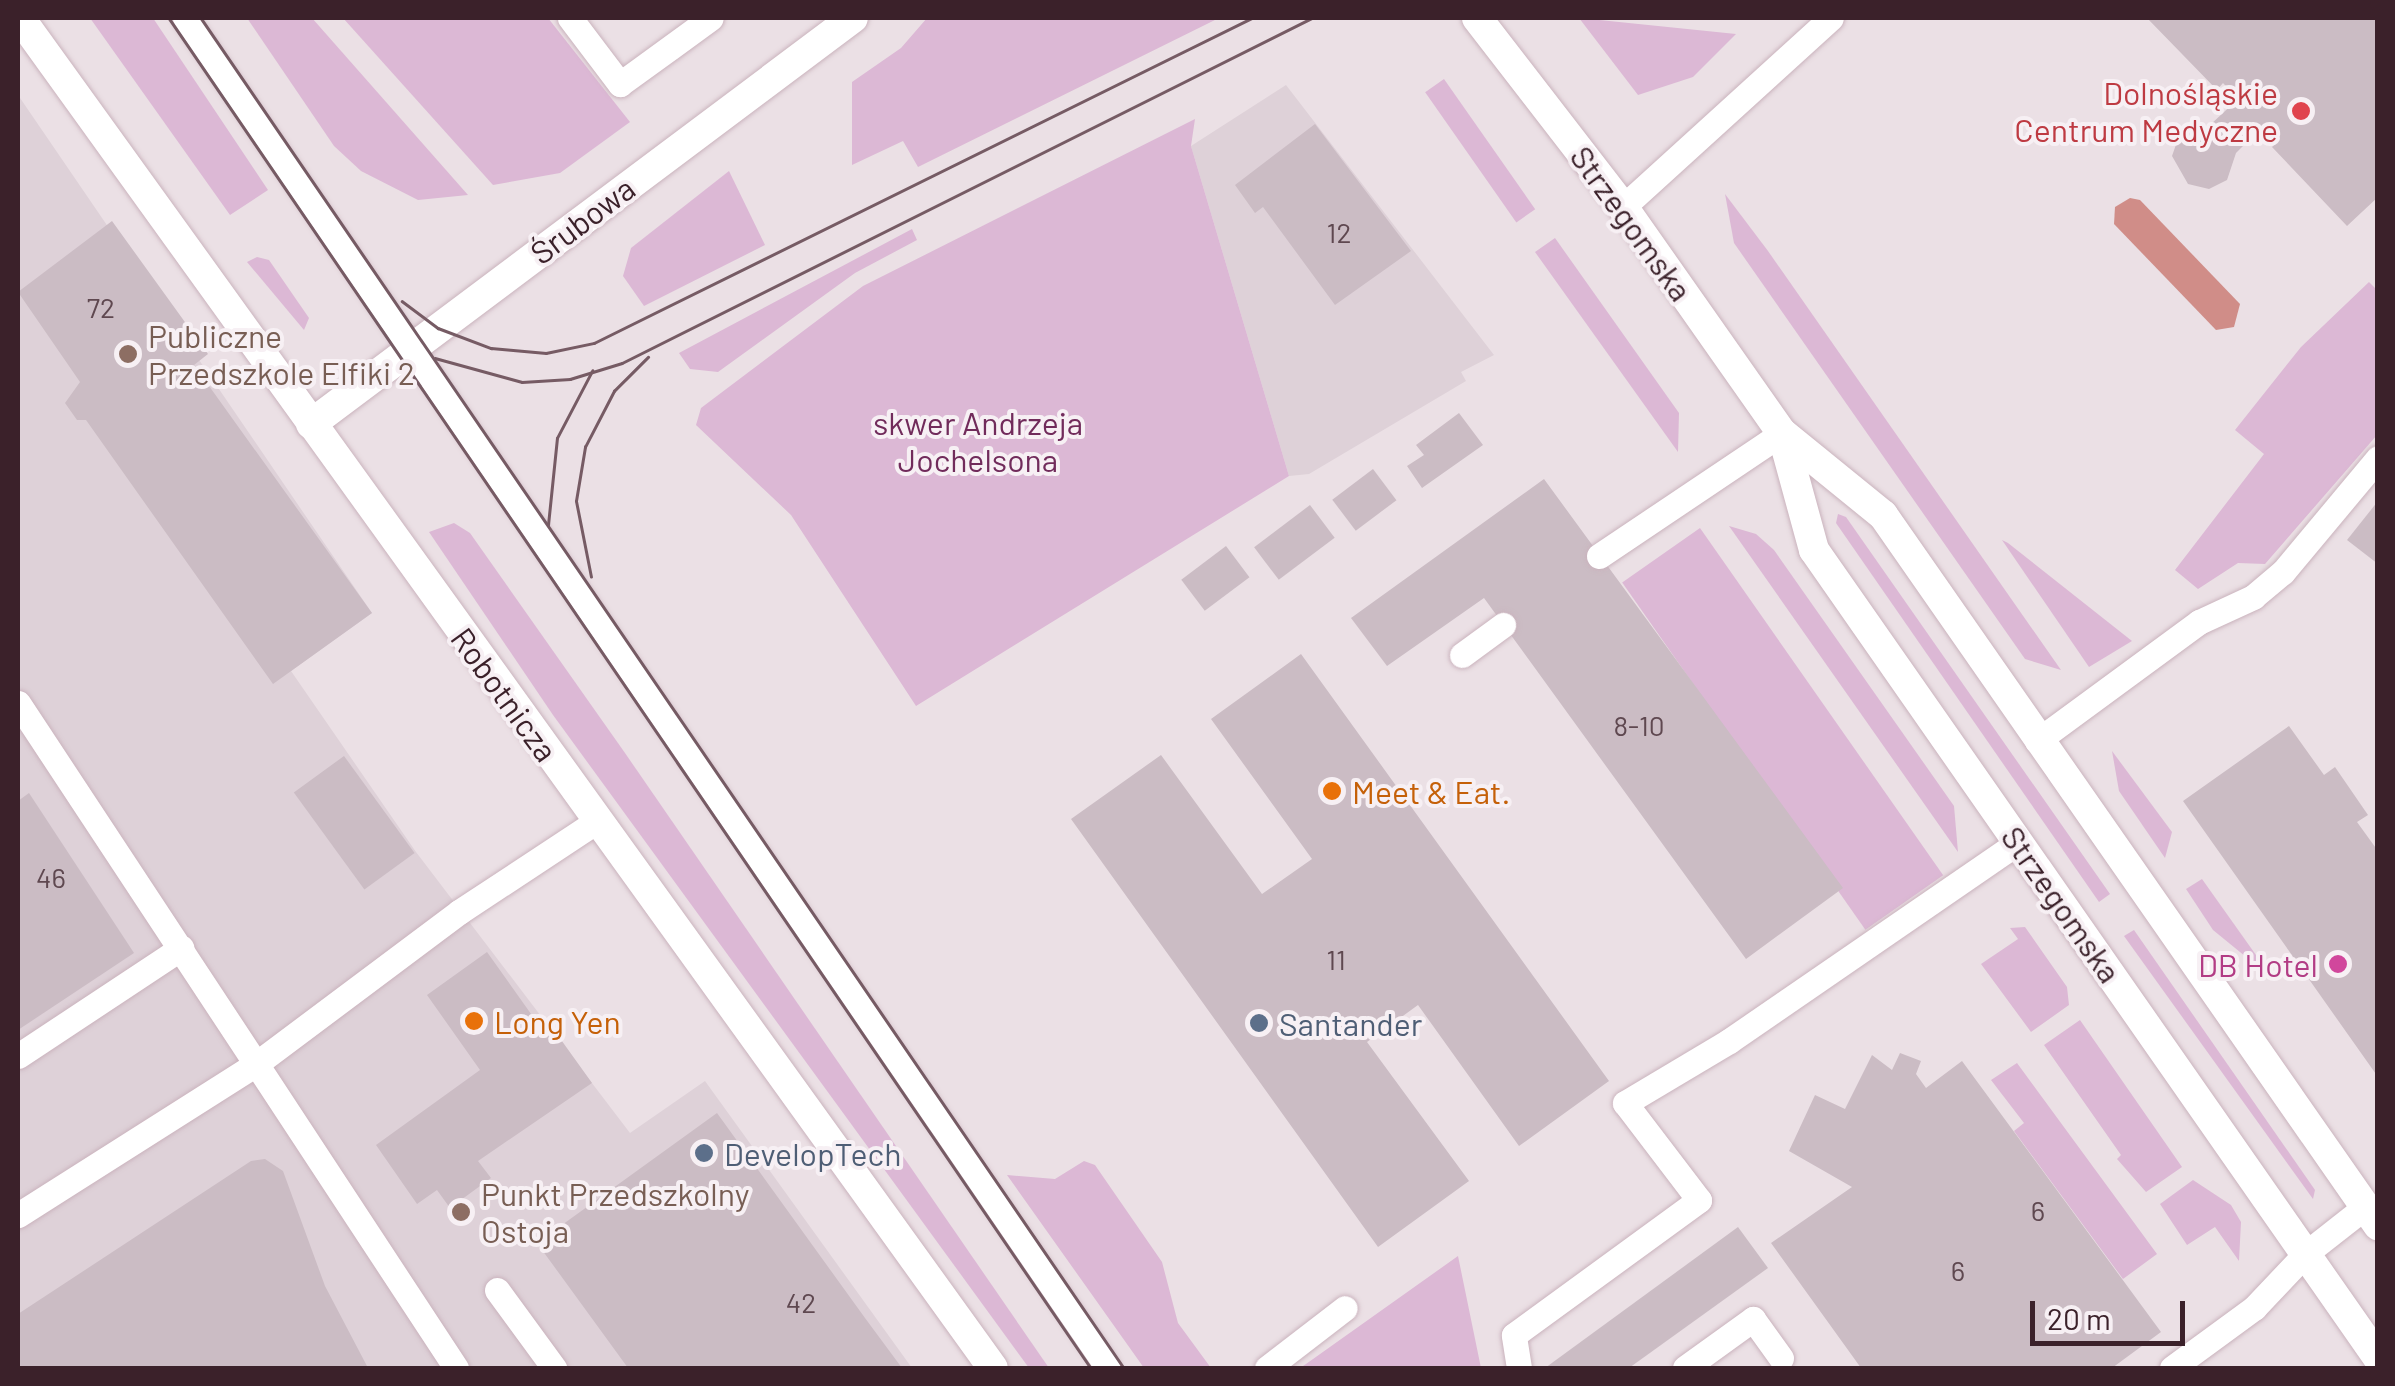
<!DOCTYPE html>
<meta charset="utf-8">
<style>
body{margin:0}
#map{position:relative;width:2395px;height:1386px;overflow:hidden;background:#ebe0e5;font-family:Barlow,sans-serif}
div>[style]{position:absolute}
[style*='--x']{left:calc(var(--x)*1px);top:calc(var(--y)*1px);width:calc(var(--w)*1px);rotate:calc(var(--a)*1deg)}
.built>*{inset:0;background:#ded1d8}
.green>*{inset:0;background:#dcb8d5;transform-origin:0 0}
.water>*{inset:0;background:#d08d88}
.building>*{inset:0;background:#cbbcc4;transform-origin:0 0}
.roads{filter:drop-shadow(0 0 2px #cab3bd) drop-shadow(0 0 2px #cab3bd)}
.lane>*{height:25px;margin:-12.5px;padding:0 12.5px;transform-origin:12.5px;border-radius:12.5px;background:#fff}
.secondary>*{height:30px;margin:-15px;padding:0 15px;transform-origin:15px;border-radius:15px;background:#fff}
.tram>*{height:2.5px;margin:-1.25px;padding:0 1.25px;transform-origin:1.25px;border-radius:1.25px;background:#765b64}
.dots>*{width:28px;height:28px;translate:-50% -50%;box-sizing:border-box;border:5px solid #f7f0f4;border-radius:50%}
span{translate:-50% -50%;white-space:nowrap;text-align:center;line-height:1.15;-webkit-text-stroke:8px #f7f0f4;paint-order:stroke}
.number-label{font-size:28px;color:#5f4850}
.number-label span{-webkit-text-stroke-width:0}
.health-label{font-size:32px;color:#be3a42}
.right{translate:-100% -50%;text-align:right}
.street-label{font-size:32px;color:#3b212a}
.education-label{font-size:32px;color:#785e54}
.left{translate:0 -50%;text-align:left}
.park-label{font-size:32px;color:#712b5b}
.food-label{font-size:32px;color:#c56008}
.hotel-label{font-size:32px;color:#b23c85}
.service-label{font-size:32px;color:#4e5e75}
.frame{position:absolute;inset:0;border:20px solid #3b212a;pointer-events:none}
.scale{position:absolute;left:2030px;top:1301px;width:155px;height:45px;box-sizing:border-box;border:5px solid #3b212a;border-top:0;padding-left:12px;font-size:30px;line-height:35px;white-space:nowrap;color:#3b212a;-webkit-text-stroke:8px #f7f0f4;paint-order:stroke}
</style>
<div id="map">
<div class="built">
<div style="clip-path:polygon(1286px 85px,1494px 355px,1461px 372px,1466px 381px,1309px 474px,1289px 476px,1191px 146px)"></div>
<div style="clip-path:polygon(18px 95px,372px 613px,291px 671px,416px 852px,630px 1133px,705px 1081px,912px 1368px,18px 1368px)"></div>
</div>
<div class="green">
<div style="clip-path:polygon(90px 18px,153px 18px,268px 190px,230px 215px)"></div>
<div style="clip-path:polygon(247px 18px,312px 18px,468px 195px,418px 200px,361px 171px,334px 146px)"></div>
<div style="clip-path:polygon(343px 18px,548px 18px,630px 122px,560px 173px,493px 185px)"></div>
<div style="clip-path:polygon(927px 18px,1219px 18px,918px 167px,903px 141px,852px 165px,852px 82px,901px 48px)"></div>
<div style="clip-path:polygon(1579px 18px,1580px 18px,1736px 34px,1693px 77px,1638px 95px)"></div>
<div style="left:1444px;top:79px;width:159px;height:23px;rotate:55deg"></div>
<div style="clip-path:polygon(1195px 119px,1191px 146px,1289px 476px,916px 706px,791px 515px,696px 425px,701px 408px,863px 286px)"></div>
<div style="clip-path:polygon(729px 171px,765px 245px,644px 306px,623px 276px,631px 248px)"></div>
<div style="clip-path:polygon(1725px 194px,1768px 251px,2061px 670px,2025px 659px,1734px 243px)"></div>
<div style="clip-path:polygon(912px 229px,917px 240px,855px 273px,718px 372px,690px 369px,679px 353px)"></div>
<div style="clip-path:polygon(1555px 238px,1679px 413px,1678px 452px,1535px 252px)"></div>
<div style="clip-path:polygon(257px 257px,269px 260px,309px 318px,304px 330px,247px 262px)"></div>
<div style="clip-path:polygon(2369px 282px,2377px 290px,2377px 435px,2265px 564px,2238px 563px,2198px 589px,2175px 570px,2264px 454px,2235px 430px,2301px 347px)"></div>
<div style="clip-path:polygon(1838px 514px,1846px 517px,2110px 894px,2099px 902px,1836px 523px)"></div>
<div style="clip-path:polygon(454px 523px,470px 533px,625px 753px,1049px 1368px,1029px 1368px,553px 715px,429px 532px)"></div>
<div style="clip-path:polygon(1729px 526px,1756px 534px,1774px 550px,1954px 806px,1958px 852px)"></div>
<div style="left:1700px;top:528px;width:424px;height:95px;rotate:55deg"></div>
<div style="clip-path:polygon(2002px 540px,2008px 543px,2132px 641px,2089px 667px)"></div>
<div style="clip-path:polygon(2112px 751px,2172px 832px,2165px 858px,2119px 791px)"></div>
<div style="clip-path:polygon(2202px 879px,2273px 979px,2213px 930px,2186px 889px)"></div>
<div style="clip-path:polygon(2025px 927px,2067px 987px,2069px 1005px,2031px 1032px,1981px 964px,2018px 939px,2010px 928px)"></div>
<div style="clip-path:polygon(2134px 930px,2315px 1190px,2313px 1199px,2124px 936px)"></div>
<div style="clip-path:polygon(2080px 1020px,2182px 1167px,2146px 1192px,2117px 1159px,2121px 1155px,2044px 1045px)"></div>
<div style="clip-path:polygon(2017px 1063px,2157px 1254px,2123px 1279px,2014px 1131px,2024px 1123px,1991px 1080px)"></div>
<div style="clip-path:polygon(1084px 1161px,1095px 1165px,1162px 1262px,1178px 1323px,1211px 1368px,1144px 1368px,1007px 1175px,1055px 1179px)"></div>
<div style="clip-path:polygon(2193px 1180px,2231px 1205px,2241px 1222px,2239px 1261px,2215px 1227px,2187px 1245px,2160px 1204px)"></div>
<div style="clip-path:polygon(1458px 1256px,1481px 1368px,1300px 1368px,1306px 1364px)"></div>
</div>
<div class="water">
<div style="clip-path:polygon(2130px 198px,2140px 200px,2240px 304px,2234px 327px,2216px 330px,2114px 224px,2115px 207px)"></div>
</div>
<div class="building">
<div style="clip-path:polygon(2147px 18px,2378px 18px,2378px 197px,2347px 226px,2272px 147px,2278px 141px,2264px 125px,2236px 153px,2227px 180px,2209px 189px,2188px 184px,2172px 156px,2179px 136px,2210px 125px,2238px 99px,2223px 83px,2217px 90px)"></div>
<div style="clip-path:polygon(1315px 124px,1411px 251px,1335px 305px,1263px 207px,1255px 213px,1235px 185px)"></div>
<div style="clip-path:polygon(112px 221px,208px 354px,194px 365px,372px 613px,273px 684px,86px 420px,77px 420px,65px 403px,80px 382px,18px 292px)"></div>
<div style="clip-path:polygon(1459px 413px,1483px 445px,1422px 488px,1407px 466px,1424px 455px,1416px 445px)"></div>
<div style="left:1373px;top:469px;width:39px;height:51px;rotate:53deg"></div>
<div style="clip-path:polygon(1544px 479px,1843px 888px,1746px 959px,1484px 598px,1387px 666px,1351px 618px)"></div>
<div style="clip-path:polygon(2378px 501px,2378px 564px,2347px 540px)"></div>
<div style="left:1310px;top:505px;width:41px;height:70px;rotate:53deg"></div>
<div style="left:1226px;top:546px;width:39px;height:56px;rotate:53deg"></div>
<div style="clip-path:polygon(1301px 654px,1609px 1081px,1519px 1146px,1418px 1005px,1367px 1042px,1469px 1181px,1378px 1247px,1071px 819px,1161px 755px,1262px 894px,1312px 859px,1211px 719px)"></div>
<div style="clip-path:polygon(2289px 726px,2324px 775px,2335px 767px,2368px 815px,2357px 822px,2378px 851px,2378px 1077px,2183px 801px)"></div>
<div style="left:344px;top:756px;width:120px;height:62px;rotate:54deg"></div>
<div style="clip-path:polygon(29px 793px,134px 953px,18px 1030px,18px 801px)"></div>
<div style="clip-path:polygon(487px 952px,541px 1028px,549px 1023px,592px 1083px,478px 1161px,491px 1178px,450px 1208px,437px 1190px,417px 1204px,376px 1145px,480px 1070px,427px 995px)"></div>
<div style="clip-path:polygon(1900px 1053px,1921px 1061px,1916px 1074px,1926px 1088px,1962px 1061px,2161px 1332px,2112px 1368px,1861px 1368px,1771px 1243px,1852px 1187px,1789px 1151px,1815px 1095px,1845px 1109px,1872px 1055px,1892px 1070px)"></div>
<div style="clip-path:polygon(717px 1113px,865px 1318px,902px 1368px,628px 1368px,537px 1243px)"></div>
<div style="clip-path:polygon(265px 1159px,283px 1171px,325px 1286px,368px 1368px,18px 1368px,18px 1314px,251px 1161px)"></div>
<div style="clip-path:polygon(1738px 1227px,1768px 1268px,1629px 1368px,1545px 1368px)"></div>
</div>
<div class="roads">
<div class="lane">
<div style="--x:185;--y:18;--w:1635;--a:55.64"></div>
<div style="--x:570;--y:18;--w:83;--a:52.9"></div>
<div style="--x:620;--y:84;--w:112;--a:-36"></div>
<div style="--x:1623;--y:207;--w:281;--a:-42.3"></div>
<div style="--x:1599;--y:556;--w:220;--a:-33.9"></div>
<div style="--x:1462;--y:655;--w:51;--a:-36.2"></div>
<div style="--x:18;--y:703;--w:432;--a:56.6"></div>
<div style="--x:256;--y:1064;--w:282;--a:147.6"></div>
<div style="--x:2037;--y:741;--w:201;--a:-36.3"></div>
<div style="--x:2199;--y:622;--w:60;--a:-24.8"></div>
<div style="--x:2253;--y:597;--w:39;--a:-40"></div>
<div style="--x:2283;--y:572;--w:148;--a:-50.2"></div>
<div style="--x:18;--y:1056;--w:196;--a:-33.5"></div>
<div style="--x:497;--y:1290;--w:97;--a:53.8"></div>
<div style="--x:456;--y:1368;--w:364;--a:-123.3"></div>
<div style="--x:256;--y:1064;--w:254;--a:-36.8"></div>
<div style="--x:459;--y:912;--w:165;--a:-33.4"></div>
<div style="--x:1267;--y:1368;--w:98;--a:-37.6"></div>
<div style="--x:1519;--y:1368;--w:33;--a:-99"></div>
<div style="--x:1514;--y:1335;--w:229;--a:-36.1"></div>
<div style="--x:1699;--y:1200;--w:122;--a:-127.3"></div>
<div style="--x:1625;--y:1103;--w:121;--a:-30.8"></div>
<div style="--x:1729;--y:1041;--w:352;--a:-34.5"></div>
<div style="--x:1685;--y:1368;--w:84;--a:-35.8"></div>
<div style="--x:1753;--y:1319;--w:48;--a:54.3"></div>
<div style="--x:2172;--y:1368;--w:102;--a:-36.2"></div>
<div style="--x:2254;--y:1308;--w:74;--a:-46.6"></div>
<div style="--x:2305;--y:1254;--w:76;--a:-38.1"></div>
</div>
<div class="secondary">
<div style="--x:20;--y:18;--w:1664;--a:54.22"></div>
<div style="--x:1477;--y:18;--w:239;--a:52.3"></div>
<div style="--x:1623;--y:207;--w:276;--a:54.9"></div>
<div style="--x:1782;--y:433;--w:130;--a:39.1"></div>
<div style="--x:1883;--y:515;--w:866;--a:55.12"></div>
<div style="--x:311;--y:424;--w:677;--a:-36.84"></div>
<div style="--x:1782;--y:433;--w:121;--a:74.7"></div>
<div style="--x:1814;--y:550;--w:985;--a:55.08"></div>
</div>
</div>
<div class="tram">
<div style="--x:169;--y:18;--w:1635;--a:55.67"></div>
<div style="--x:201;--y:18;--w:1635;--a:55.64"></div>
<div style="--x:402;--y:301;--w:45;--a:36.9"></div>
<div style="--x:438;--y:328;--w:57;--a:20.7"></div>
<div style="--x:491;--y:348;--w:55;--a:5.2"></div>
<div style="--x:546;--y:353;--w:49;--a:-11.8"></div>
<div style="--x:594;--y:343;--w:734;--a:-26.29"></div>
<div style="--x:435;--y:358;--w:90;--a:15.4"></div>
<div style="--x:522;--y:382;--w:48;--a:-3.6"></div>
<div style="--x:570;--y:379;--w:54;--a:-17.1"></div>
<div style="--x:622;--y:363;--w:771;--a:-26.57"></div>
<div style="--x:548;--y:525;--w:87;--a:-84.1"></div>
<div style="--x:557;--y:438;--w:76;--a:-62.4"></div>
<div style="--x:591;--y:577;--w:77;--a:-101.2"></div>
<div style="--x:576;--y:501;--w:55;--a:-80.5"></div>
<div style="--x:585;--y:447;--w:63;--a:-62.6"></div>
<div style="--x:614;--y:391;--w:48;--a:-45"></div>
</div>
<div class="dots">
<div style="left:2301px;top:111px;background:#e0444e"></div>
<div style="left:128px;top:354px;background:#8d6e63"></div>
<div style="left:1332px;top:791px;background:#e8710a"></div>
<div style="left:2338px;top:964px;background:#d1479c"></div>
<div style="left:474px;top:1021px;background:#e8710a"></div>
<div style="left:1259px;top:1023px;background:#5c6f8a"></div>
<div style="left:704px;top:1153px;background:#5c6f8a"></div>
<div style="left:461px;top:1212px;background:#8d6e63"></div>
</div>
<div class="number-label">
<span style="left:1339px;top:232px">12</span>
<span style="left:101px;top:307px">72</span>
<span style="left:1639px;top:725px">8-10</span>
<span style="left:51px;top:877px">46</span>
<span style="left:1336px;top:959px">11</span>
<span style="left:2038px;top:1210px">6</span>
<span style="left:1958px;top:1270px">6</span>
<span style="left:801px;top:1302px">42</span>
</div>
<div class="health-label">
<span class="right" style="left:2278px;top:111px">Dolnośląskie<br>Centrum Medyczne</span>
</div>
<div class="street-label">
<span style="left:582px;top:220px;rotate:-37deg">Śrubowa</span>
<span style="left:1632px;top:223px;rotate:54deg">Strzegomska</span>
<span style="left:505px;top:694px;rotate:54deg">Robotnicza</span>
<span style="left:2062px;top:904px;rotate:55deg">Strzegomska</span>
</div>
<div class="education-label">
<span class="left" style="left:148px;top:354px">Publiczne<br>Przedszkole Elfiki 2</span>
<span class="left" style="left:481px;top:1212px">Punkt Przedszkolny<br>Ostoja</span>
</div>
<div class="park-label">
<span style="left:978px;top:441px">skwer Andrzeja<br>Jochelsona</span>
</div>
<div class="food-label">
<span class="left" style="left:1352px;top:791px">Meet &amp; Eat.</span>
<span class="left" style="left:494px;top:1021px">Long Yen</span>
</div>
<div class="hotel-label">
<span class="right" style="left:2318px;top:964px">DB Hotel</span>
</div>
<div class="service-label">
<span class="left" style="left:1279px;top:1023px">Santander</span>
<span class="left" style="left:724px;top:1153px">DevelopTech</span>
</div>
<div class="frame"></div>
<div class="scale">20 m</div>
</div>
